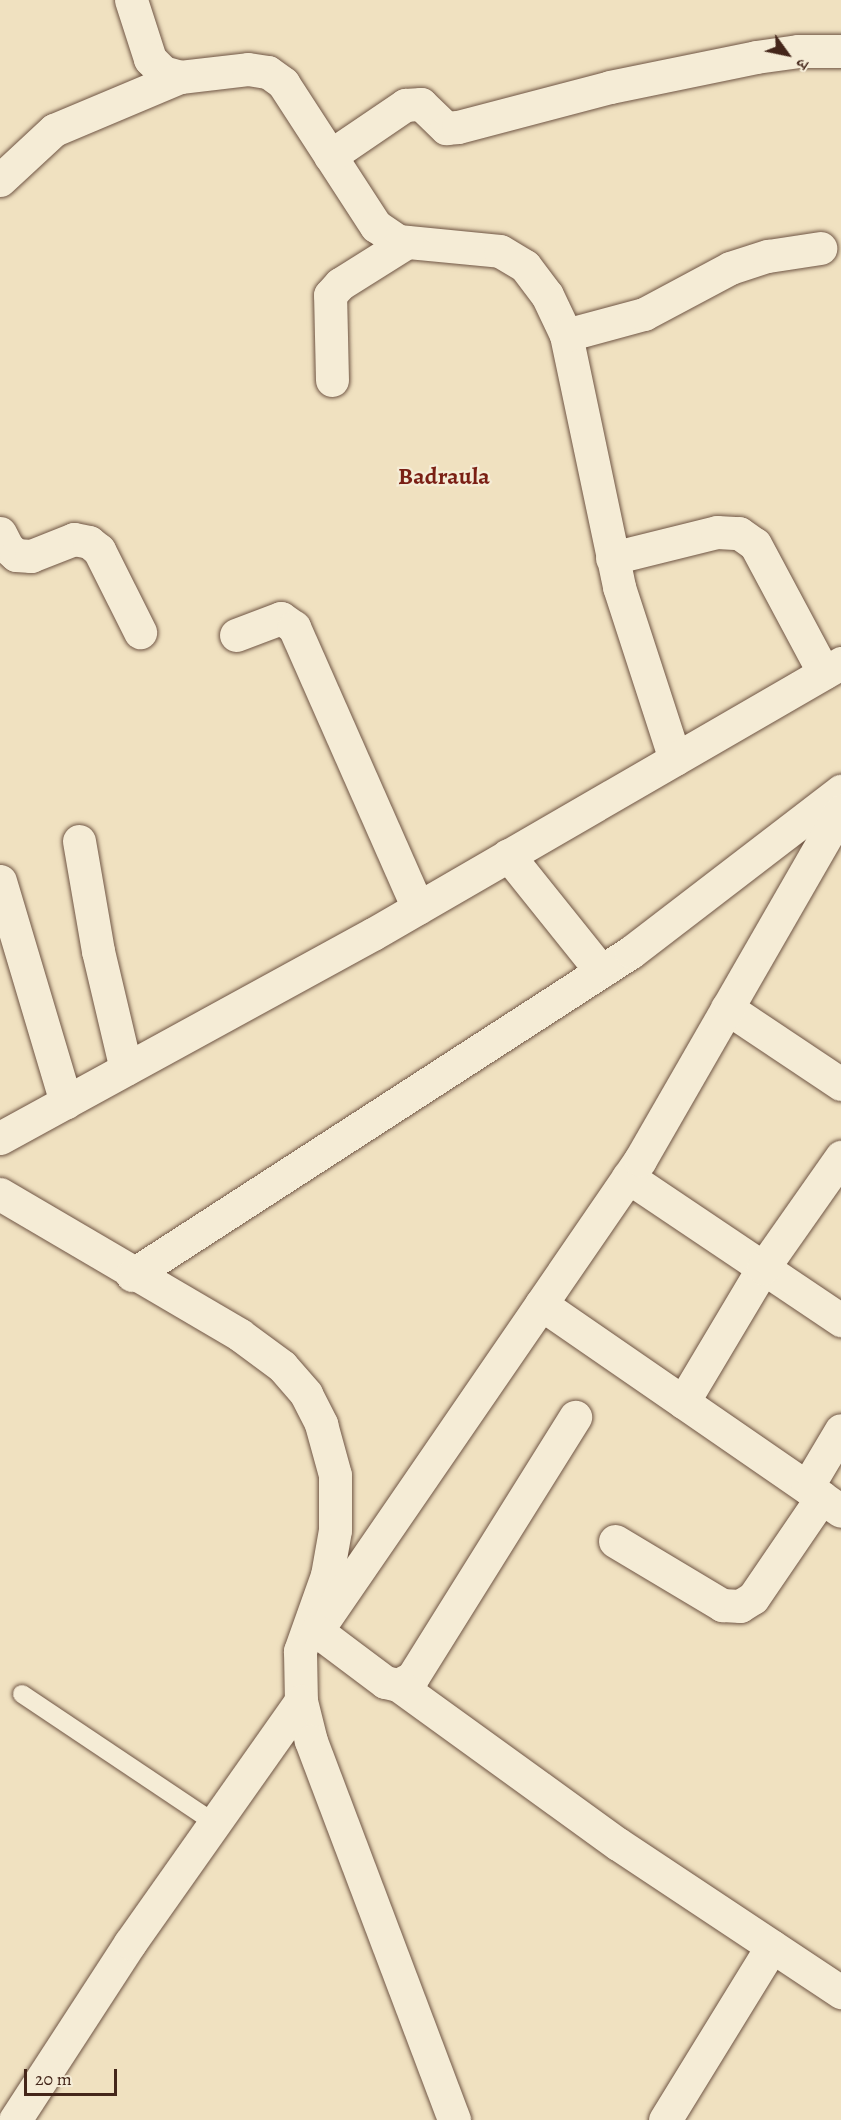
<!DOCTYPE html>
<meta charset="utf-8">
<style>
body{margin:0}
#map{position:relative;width:841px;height:2120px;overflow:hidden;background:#f0e1c0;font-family:Alegreya,"Noto Serif Devanagari",serif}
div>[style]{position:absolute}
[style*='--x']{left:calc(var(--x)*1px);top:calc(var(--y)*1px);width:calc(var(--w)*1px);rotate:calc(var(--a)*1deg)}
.roads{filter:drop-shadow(0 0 2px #6f5544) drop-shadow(0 0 2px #6f5544)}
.lane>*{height:18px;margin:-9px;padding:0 9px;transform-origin:9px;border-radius:9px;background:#f5ecd6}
.street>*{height:33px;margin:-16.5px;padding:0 16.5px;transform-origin:16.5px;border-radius:16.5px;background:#f5ecd6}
span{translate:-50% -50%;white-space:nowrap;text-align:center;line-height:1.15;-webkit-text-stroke:4.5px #f5ecd6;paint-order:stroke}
.quarter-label{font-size:24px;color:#7a1f14;font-weight:700}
.north{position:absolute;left:757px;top:24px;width:60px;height:60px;-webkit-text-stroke:4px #f5ecd6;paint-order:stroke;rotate:123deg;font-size:16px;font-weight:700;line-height:24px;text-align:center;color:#44261a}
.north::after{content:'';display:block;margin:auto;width:21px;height:27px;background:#44261a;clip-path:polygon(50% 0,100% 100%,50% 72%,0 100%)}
.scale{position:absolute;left:24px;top:2069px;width:93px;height:27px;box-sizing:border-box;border:3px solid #44261a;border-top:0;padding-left:8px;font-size:18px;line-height:21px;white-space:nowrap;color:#44261a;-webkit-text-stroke:4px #f5ecd6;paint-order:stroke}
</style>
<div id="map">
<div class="roads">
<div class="lane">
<div style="--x:22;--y:1694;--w:234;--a:33.8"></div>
</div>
<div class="street">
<div style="--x:131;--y:0;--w:62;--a:72.1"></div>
<div style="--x:150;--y:59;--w:18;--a:45"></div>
<div style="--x:163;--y:72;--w:18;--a:16"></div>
<div style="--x:180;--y:77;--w:68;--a:-6.7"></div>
<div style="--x:248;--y:69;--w:20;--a:9"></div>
<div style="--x:268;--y:72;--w:19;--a:36"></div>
<div style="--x:283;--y:83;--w:171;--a:57"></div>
<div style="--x:376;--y:226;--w:27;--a:34"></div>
<div style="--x:398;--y:241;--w:102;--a:5.6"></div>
<div style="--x:500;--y:251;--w:29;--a:31"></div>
<div style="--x:525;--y:266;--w:36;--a:53"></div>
<div style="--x:547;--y:295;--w:44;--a:64.6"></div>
<div style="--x:566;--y:335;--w:258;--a:78.1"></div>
<div style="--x:619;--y:587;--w:181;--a:72"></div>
<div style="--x:330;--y:156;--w:91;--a:-34.2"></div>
<div style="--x:405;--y:105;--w:16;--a:-4"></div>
<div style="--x:421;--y:104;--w:35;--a:44"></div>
<div style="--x:446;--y:128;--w:12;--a:-5"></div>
<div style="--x:458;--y:127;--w:157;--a:-14.7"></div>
<div style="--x:610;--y:87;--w:149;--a:-11.6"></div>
<div style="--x:756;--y:57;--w:42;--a:-8.1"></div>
<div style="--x:798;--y:51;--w:43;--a:0"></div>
<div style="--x:0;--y:180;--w:74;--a:-42.8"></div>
<div style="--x:54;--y:130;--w:137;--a:-22.8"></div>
<div style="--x:566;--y:335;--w:81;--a:-15.1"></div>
<div style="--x:644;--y:314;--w:98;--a:-28.1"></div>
<div style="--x:730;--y:268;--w:40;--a:-18"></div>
<div style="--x:768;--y:256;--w:53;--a:-8.7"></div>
<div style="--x:332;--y:380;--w:85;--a:-91.3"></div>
<div style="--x:330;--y:295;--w:15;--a:-48"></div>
<div style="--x:340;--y:284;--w:79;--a:-32.1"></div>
<div style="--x:0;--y:533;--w:16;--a:63"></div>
<div style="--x:7;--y:547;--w:12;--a:42"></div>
<div style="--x:16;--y:555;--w:15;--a:4"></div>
<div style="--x:31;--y:556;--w:46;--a:-21.6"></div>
<div style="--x:74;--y:539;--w:15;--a:11"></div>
<div style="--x:89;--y:542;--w:13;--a:39"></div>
<div style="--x:99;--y:550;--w:92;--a:63.4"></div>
<div style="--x:612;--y:558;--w:108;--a:-13.9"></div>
<div style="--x:717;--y:532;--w:22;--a:3"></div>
<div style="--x:739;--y:533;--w:19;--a:35"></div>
<div style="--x:755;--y:544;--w:146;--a:61.9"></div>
<div style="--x:236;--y:635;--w:48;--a:-20.7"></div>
<div style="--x:281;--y:618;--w:16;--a:35"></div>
<div style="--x:294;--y:627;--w:307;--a:66.2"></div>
<div style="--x:79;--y:841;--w:112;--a:80.2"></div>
<div style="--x:98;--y:951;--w:121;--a:76.7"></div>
<div style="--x:508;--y:855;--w:149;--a:51.3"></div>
<div style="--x:0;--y:881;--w:231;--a:73.4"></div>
<div style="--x:727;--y:1008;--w:137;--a:33.7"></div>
<div style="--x:0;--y:1138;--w:425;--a:-28.7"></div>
<div style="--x:373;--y:934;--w:541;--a:-30.07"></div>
<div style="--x:628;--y:1177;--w:257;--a:33.9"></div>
<div style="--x:0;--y:1194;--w:278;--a:30.4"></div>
<div style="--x:240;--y:1335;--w:52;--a:36.4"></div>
<div style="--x:282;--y:1366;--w:37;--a:49"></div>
<div style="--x:306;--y:1394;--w:34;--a:63"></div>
<div style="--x:321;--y:1424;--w:53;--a:74.6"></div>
<div style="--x:335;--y:1475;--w:55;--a:90"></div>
<div style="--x:335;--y:1530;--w:46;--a:100.1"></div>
<div style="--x:327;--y:1575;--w:81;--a:109.6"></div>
<div style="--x:300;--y:1651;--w:50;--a:88.9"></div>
<div style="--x:301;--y:1701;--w:41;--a:76"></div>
<div style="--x:311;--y:1741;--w:405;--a:69.3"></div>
<div style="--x:132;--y:1275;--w:594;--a:-32.91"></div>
<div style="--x:631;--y:952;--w:265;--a:-37.5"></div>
<div style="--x:541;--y:1304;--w:364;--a:34.6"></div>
<div style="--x:683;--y:1402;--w:156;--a:-59.2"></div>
<div style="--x:763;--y:1268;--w:136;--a:-54.9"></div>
<div style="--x:807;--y:1487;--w:66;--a:-59.2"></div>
<div style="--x:615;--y:1541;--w:125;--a:30.9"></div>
<div style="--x:722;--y:1605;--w:18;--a:3"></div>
<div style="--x:740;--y:1606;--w:15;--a:-32"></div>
<div style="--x:753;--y:1598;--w:122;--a:-55.7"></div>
<div style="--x:318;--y:1629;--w:569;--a:-55.53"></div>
<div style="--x:640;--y:1160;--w:403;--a:-60.1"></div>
<div style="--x:317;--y:1631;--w:85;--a:36.9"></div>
<div style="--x:385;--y:1682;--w:13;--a:13"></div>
<div style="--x:398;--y:1685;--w:16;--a:-27"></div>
<div style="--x:412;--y:1678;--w:308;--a:-58"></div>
<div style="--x:398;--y:1685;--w:271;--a:35.9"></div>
<div style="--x:618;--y:1844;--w:268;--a:33.6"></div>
<div style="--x:15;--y:2120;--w:211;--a:-57"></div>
<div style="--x:130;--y:1943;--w:296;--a:-54.8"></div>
<div style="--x:665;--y:2120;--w:204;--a:-58.4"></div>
</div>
</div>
<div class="quarter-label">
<span style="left:444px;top:477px">Badraula</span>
</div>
<div class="north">उ</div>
<div class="scale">20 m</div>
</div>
